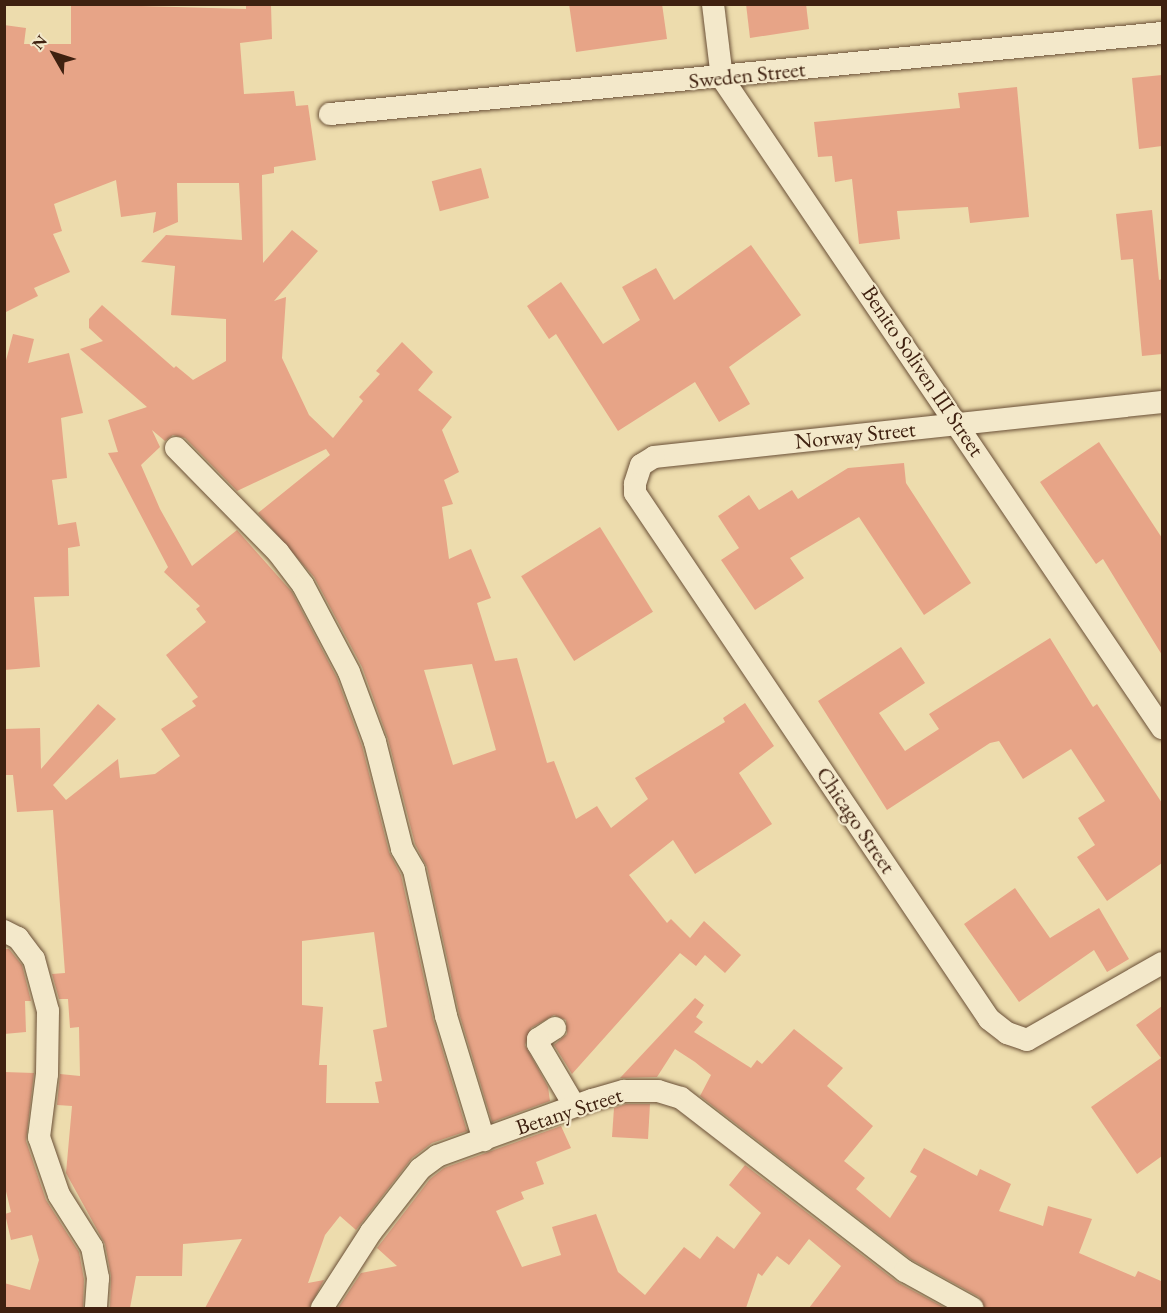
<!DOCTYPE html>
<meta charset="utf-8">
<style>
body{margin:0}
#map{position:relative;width:1167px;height:1313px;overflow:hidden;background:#eddcad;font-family:"EB Garamond",serif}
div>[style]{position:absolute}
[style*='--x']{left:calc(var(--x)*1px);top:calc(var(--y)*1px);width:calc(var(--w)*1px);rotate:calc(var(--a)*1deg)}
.building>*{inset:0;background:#e7a487;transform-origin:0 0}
.roads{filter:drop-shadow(0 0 2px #6a5037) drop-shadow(0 0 2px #6a5037)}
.minor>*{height:22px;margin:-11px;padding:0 11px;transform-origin:11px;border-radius:11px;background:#f3e8ca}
span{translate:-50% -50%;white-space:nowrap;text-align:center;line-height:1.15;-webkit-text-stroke:4.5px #f3e8ca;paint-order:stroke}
.street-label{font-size:22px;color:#3f2110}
.frame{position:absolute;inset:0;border:6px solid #3f2110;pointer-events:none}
.north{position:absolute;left:24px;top:24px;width:60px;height:60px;-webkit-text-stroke:4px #f3e8ca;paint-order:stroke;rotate:309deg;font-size:16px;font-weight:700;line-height:24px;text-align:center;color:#3f2110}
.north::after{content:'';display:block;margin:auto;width:21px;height:27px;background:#3f2110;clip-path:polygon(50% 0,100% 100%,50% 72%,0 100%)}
</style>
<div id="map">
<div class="building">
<div style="clip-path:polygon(evenodd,71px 4px,246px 9px,246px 6px,271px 5px,272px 39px,240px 43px,244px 94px,294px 91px,296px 106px,308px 105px,316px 160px,274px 167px,274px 173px,262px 175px,263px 263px,292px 230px,318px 251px,274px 301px,286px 297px,282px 358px,309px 415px,333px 438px,363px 401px,359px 397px,380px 374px,376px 371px,402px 342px,433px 372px,418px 390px,452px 417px,442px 430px,459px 472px,444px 480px,453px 504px,442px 507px,449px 559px,471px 549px,491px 598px,477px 603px,495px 661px,517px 658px,547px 763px,554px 761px,576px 819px,597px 806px,611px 828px,648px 799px,635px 778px,725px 722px,723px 718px,745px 703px,774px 746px,739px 773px,772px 824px,695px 874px,673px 840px,629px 875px,667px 923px,671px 919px,690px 938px,704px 921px,741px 955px,725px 973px,705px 955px,696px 966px,680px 953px,572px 1074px,554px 1045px,567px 1034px,566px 1020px,554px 1015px,531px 1028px,525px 1045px,548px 1087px,550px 1101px,492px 1122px,459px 1013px,427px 867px,415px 844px,388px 739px,362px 667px,314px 577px,258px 513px,330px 455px,326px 449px,237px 491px,185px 438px,173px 435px,165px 441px,152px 430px,160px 447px,141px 465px,160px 509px,192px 566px,237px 530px,292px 592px,337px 678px,362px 746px,389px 852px,401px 875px,433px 1019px,467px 1131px,432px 1143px,412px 1158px,356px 1230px,340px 1216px,325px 1235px,308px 1283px,324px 1280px,309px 1308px,205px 1308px,242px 1239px,183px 1244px,182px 1276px,136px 1276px,130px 1308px,110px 1308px,111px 1276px,105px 1244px,66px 1173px,72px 1106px,57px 1105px,60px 1074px,80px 1076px,79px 1027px,70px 1028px,68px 999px,59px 999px,52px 974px,65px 973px,53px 810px,17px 812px,13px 775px,4px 775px,4px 729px,40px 728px,41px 769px,98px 704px,116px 719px,53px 785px,66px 800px,118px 759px,120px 778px,155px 774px,180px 756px,161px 729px,196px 706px,192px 701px,198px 697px,166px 655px,206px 622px,196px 609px,200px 606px,164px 572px,168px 567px,108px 453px,118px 452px,108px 420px,147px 407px,80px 349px,103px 341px,89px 328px,89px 319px,102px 305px,174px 368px,176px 366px,193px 380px,226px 361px,226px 319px,171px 315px,175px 266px,141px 262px,166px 235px,242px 240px,239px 183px,177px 183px,178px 222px,153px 233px,156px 212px,121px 217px,116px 180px,54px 204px,62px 231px,53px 234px,70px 272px,34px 288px,38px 296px,4px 313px,4px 25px,26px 28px,24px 44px,71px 44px,71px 4px,472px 664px,496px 750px,453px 765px,424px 670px,472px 664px,71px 4px,374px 932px,387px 1027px,373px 1030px,382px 1081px,375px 1082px,379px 1103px,326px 1103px,327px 1065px,319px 1065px,323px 1007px,302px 1005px,302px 941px,374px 932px)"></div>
<div style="clip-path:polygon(569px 4px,662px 4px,667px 39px,576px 52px)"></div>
<div style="clip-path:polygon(746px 4px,806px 4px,809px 29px,750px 38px)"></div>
<div style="clip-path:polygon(1162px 75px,1162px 146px,1139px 149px,1132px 78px)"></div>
<div style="clip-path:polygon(1017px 87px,1029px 217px,970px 223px,968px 207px,897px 211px,900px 239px,859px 244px,852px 179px,835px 182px,832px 156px,818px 157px,814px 122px,960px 108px,958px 93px)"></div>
<div style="left:481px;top:168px;width:31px;height:51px;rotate:75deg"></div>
<div style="clip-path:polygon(1152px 210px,1159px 280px,1162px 279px,1162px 354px,1142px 356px,1133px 259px,1121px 260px,1116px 214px)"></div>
<div style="clip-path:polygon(751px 245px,801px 315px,729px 367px,750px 404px,719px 422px,695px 382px,618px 431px,556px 334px,549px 339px,527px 306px,561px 282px,603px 344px,640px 320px,622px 287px,656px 268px,674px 300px)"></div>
<div style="clip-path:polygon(13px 334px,34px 339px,28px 363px,69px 353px,83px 413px,61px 418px,67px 478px,52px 480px,58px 525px,76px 522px,80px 546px,68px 548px,69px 596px,34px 597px,40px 667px,4px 670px,4px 368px)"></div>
<div style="clip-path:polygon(1099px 442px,1162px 538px,1162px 655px,1103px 559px,1096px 564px,1040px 482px)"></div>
<div style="clip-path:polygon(904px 463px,906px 483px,971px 583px,924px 615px,859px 517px,790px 558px,804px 578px,755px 610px,721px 560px,739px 548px,718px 516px,749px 495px,759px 510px,792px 490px,798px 499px,848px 468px)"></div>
<div style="left:600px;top:527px;width:100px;height:93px;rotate:58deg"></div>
<div style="clip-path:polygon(1050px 638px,1093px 707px,1097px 704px,1162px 803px,1162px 863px,1107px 901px,1077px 857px,1095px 845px,1078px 818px,1105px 801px,1071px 749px,1023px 779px,999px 741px,990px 743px,887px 810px,818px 701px,901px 647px,925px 683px,879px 713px,905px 751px,939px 729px,929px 714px)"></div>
<div style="clip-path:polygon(1015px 888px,1050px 938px,1099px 908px,1129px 959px,1107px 972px,1094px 950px,1019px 1002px,964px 924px)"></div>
<div style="clip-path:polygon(4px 949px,9px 949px,22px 965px,31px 1001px,25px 1001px,26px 1032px,4px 1034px)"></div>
<div style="clip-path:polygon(695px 998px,704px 1005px,696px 1017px,703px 1022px,694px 1032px,751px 1068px,757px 1060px,762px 1064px,794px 1029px,843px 1068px,827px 1086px,873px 1126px,844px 1161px,865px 1178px,856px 1189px,890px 1218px,917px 1176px,910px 1172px,924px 1148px,977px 1176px,980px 1169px,1011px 1184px,999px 1211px,1043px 1226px,1048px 1206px,1092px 1219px,1079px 1253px,1135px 1277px,1138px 1271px,1161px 1281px,1162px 1308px,985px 1308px,979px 1297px,912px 1260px,700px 1096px,711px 1075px,695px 1062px,675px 1049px,657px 1077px,620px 1078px)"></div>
<div style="clip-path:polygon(1162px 1006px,1162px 1156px,1137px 1174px,1091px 1107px,1161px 1058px,1136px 1025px)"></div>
<div style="clip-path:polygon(4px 1072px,34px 1073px,26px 1141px,46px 1200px,79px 1252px,84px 1279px,83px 1308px,4px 1308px,4px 1283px,30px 1290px,39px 1260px,32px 1235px,11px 1240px,5px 1214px,11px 1212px,4px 1183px)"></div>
<div style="clip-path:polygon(626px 1104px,650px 1104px,648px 1139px,612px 1137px,614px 1108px)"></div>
<div style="clip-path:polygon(561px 1126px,571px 1148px,536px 1162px,544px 1184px,521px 1192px,524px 1199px,496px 1211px,522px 1267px,561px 1255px,552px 1227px,596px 1214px,618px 1272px,645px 1295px,684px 1247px,700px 1259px,717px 1236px,734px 1249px,761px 1213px,729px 1185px,745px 1165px,897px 1282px,945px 1308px,809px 1308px,841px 1266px,809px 1239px,789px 1265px,777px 1256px,762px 1276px,758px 1273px,746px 1308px,338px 1308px,361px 1273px,397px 1266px,377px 1248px,430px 1179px,444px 1168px)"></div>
</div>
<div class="roads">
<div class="minor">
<div style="--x:713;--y:4;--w:75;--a:83.1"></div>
<div style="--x:722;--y:78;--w:785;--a:55.91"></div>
<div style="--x:330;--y:114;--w:836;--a:-5.56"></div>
<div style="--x:1162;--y:402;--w:511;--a:173.82"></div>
<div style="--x:654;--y:457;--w:15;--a:148"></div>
<div style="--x:641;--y:465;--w:20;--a:108"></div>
<div style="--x:635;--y:484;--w:9;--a:90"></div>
<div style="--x:635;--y:493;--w:634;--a:56.06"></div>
<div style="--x:989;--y:1019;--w:23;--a:38"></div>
<div style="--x:1007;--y:1033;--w:21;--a:19"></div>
<div style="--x:1027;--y:1040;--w:155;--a:-29.7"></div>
<div style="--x:176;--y:448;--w:146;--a:45.6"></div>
<div style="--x:278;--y:552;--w:41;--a:52.9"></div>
<div style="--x:303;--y:585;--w:98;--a:62.1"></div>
<div style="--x:349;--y:672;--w:75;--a:69.6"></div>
<div style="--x:375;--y:742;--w:110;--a:75.8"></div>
<div style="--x:402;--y:849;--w:24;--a:60"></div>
<div style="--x:414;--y:870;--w:149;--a:77.6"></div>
<div style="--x:446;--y:1016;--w:130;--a:73"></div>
<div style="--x:4;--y:931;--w:16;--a:27"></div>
<div style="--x:18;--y:938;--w:26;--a:53"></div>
<div style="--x:34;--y:959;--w:54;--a:74.9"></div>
<div style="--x:48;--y:1011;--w:63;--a:90.9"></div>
<div style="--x:47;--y:1074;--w:64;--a:97.2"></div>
<div style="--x:39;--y:1137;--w:61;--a:71"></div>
<div style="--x:59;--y:1195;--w:62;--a:57.6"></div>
<div style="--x:92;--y:1247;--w:32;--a:79"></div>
<div style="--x:98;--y:1278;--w:30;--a:94"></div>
<div style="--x:555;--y:1028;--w:20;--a:147"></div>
<div style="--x:538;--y:1039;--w:5;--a:90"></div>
<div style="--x:538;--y:1044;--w:71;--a:59.5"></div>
<div style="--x:322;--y:1308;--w:90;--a:-57.2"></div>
<div style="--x:371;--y:1232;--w:80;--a:-52.1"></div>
<div style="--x:420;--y:1169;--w:21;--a:-37"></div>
<div style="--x:437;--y:1156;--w:165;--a:-19.9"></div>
<div style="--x:592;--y:1100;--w:33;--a:-16"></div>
<div style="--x:624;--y:1091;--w:34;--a:0"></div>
<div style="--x:658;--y:1091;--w:24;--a:17"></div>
<div style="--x:681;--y:1098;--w:283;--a:37.7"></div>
<div style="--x:905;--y:1271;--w:77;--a:28.9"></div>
</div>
</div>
<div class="street-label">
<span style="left:747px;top:75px;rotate:-6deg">Sweden Street</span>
<span style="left:923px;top:371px;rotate:56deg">Benito Soliven Ⅲ Street</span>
<span style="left:855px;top:435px;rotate:-6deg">Norway Street</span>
<span style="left:856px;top:820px;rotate:56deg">Chicago Street</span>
<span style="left:569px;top:1111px;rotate:-18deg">Betany Street</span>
</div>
<div class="frame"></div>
<div class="north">N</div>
</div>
